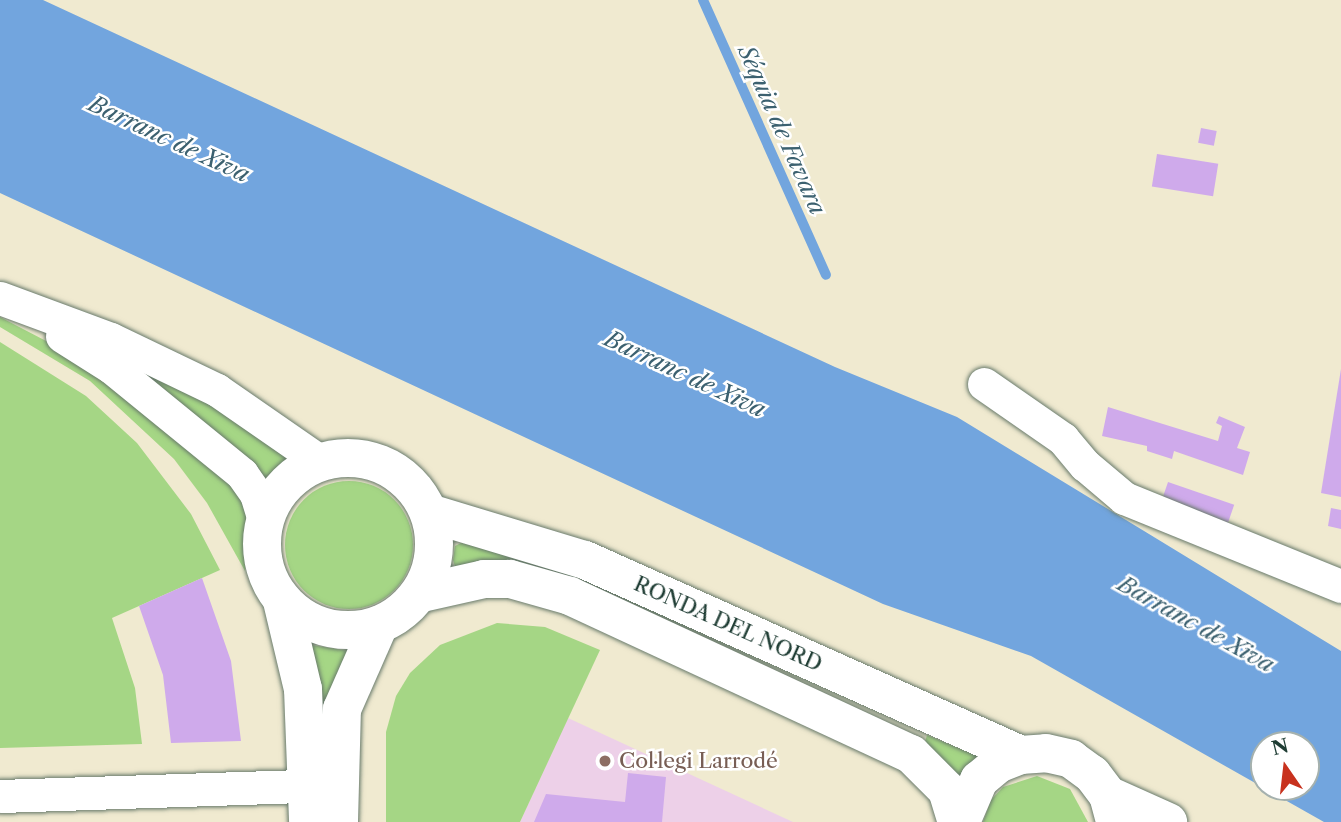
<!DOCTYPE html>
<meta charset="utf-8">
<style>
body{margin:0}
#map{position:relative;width:1341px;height:822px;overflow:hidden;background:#f0ead0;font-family:"Libre Caslon Text",serif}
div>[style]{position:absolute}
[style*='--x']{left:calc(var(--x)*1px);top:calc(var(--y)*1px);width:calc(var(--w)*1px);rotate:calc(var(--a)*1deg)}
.built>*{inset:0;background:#edd0e8}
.green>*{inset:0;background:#a5d685}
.round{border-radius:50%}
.water>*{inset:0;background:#72a5de}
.stream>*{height:10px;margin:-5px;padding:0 5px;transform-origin:5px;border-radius:5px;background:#72a5de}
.building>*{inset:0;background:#cfaaeb;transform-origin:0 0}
.roads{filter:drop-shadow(0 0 2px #687a6b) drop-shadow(0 0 2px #687a6b)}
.minor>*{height:33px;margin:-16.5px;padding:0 16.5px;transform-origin:16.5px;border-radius:16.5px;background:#fff}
.tertiary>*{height:38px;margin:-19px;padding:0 19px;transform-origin:19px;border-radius:19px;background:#fff}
.tertiary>.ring{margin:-19px;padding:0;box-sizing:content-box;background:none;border:38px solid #fff;border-radius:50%}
.dots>*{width:19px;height:19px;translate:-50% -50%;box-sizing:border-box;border:4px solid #fff;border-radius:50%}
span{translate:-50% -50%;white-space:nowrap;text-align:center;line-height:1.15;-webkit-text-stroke:5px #fff;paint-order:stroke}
.street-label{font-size:21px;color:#1f3d34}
.education-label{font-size:21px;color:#785e54}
.left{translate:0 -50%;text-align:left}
.water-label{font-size:23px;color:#3c6170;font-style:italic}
.north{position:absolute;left:1250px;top:731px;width:70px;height:70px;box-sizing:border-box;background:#fff;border:2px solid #a5b1ae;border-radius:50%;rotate:346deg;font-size:19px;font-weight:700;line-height:28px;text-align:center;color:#1f3d34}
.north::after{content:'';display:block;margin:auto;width:24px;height:32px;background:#c8321e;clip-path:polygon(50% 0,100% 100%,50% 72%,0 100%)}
</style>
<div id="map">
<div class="built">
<div style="clip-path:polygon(568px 718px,793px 822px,520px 822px)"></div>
</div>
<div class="green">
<div style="clip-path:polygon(0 317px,73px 355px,231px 481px,247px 508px,245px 571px,207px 503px,174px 459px,90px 381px,0 327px)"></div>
<div style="clip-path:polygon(0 342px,86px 396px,137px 443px,191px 514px,220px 570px,112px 618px,135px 688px,142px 744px,0 748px)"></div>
<div style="clip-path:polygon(93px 344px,208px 395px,291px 455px,263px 480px)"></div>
<div class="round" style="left:285px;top:481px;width:128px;height:128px"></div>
<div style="clip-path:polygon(461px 543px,544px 562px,541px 570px,456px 570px,453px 560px,455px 546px)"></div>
<div style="clip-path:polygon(497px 623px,545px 627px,600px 650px,520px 822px,386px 822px,386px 732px,396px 696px,410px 673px,440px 645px)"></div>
<div style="clip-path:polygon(311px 645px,350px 651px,325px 719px)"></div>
<div style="clip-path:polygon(927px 735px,975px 755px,978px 757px,961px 778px,925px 742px)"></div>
<div style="clip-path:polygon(1037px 776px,1070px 789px,1088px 822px,983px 822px,991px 800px,1003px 787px)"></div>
</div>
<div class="water">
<div style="clip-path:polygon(evenodd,0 0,43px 0,835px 367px,957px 417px,1341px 651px,1341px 822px,1324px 822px,1031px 656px,883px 604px,0 193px,0 0,1306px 745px,1306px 787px,1264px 787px,1264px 745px,1306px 745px)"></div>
</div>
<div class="stream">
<div style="--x:703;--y:0;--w:301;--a:65.9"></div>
</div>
<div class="building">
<div style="left:1201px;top:128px;width:16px;height:15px;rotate:11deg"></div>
<div style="left:1157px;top:154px;width:62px;height:33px;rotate:9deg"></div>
<div style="clip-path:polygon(1341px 369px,1341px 497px,1321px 493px)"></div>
<div style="clip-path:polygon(1108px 407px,1218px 441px,1222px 426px,1216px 423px,1219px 416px,1245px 427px,1237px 448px,1250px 452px,1243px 475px,1174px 451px,1172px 459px,1147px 451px,1147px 446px,1102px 436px)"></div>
<div style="left:1168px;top:482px;width:70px;height:19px;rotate:19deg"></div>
<div style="clip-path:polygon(1331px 508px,1341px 510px,1341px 529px,1328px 526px)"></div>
<div style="clip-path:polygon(202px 578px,231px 661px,241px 741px,171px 743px,163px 675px,139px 606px)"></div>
<div style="clip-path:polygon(628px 773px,666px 777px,662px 822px,534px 822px,546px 794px,625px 802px)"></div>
</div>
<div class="roads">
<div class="minor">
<div style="--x:0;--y:298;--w:118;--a:20.3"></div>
<div style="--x:111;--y:339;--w:118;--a:25.7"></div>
<div style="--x:217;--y:390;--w:126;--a:34.7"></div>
<div style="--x:62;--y:336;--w:58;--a:32.3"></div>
<div style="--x:111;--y:367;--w:169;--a:39.2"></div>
<div style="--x:242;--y:474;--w:24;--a:55"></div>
<div style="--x:256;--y:494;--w:28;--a:73"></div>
<div style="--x:984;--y:384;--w:96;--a:34.8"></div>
<div style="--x:1063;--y:439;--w:34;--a:50"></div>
<div style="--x:1085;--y:465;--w:51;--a:40.2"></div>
<div style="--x:1124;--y:498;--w:234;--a:22.1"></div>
<div style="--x:0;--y:796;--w:331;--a:-1.9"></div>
</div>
<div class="tertiary">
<div class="ring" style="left:262px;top:458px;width:134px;height:134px"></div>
<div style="--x:429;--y:513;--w:163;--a:16.8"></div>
<div style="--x:585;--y:560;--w:477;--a:24.1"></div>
<div style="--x:422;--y:593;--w:64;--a:-12.7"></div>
<div style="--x:484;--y:579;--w:26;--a:0"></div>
<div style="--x:510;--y:579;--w:62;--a:15.8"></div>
<div style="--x:570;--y:596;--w:376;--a:24.9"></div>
<div style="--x:911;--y:754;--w:51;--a:45"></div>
<div style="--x:947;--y:790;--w:34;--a:73"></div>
<div style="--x:282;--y:601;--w:90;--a:76.6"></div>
<div style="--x:303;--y:689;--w:133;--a:87.8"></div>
<div style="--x:1108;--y:795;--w:66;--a:24.2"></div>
<div style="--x:339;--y:822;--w:113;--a:-88.5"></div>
<div style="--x:342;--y:709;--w:92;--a:-66.2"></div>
<div style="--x:961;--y:822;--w:46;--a:-66.8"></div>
<div style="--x:979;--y:780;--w:25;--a:-40"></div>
<div style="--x:998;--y:764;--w:24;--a:-22"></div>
<div style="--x:1020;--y:755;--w:26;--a:-4"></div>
<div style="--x:1046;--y:753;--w:26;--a:13"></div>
<div style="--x:1071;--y:759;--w:26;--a:36"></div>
<div style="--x:1092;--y:774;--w:26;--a:53"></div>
<div style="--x:1108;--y:795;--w:28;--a:75"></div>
</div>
</div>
<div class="dots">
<div style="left:605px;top:761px;background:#8d6e63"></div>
</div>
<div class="street-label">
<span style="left:728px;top:624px;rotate:24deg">RONDA DEL NORD</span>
</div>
<div class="education-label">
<span class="left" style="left:619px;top:761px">Col·legi Larrodé</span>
</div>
<div class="water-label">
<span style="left:782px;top:130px;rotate:66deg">Séquia de Favara</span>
<span style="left:169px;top:139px;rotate:25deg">Barranc de Xiva</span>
<span style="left:685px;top:374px;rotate:25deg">Barranc de Xiva</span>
<span style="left:1196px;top:624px;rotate:29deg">Barranc de Xiva</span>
</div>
<div class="north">N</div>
</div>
